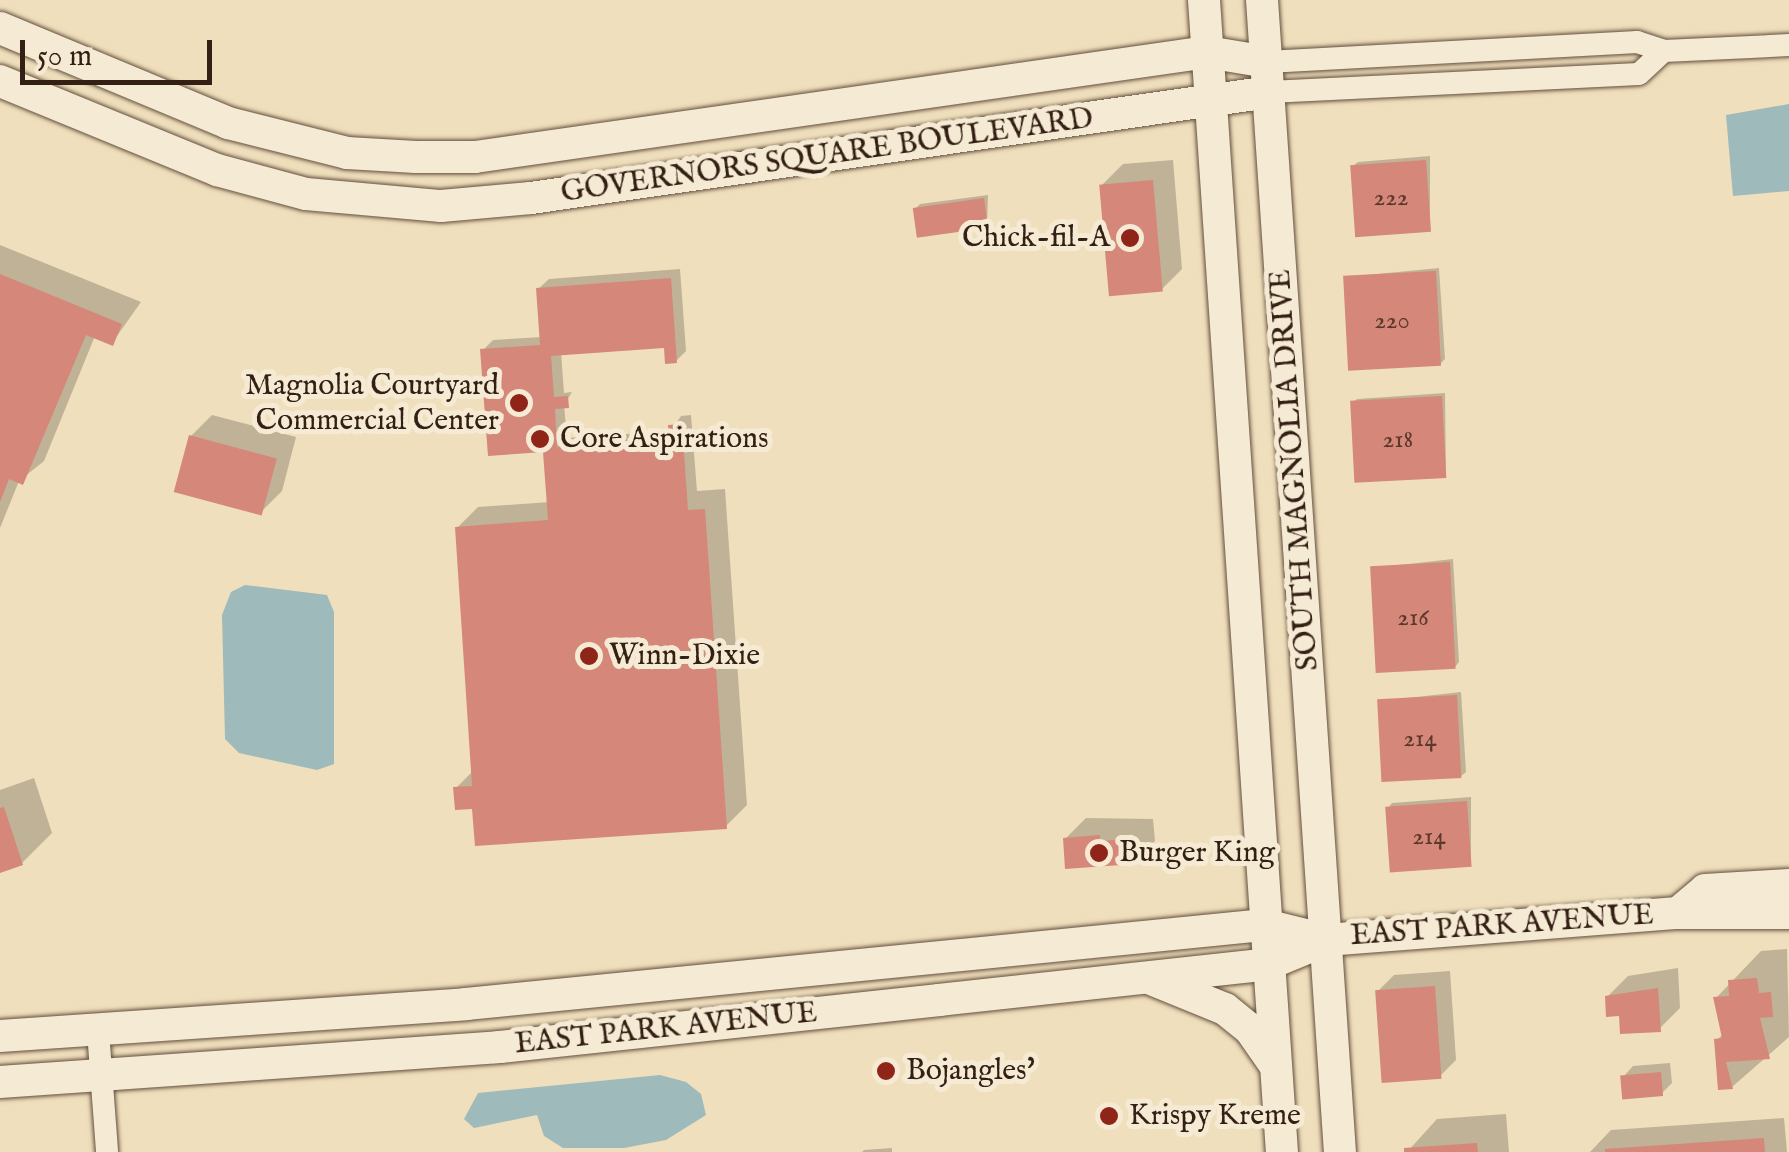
<!DOCTYPE html>
<style>
body{margin:0}
#map{position:relative;width:1789px;height:1152px;overflow:hidden;background:#f0dfbc;font-family:"IM FELL English",serif}
div>[style]{position:absolute}
[style*='--x']{left:calc(var(--x)*1px);top:calc(var(--y)*1px);width:calc(var(--w)*1px);rotate:calc(var(--a)*1deg)}
.water>*{inset:0;background:#9ebaba}
.shadow>*{inset:0;background:#0003}
.building>*{inset:0;background:#d58779;transform-origin:0 0}
.roads{filter:drop-shadow(0 0 2px #634f3e) drop-shadow(0 0 2px #634f3e)}
.street>*{height:22px;margin:-11px;padding:0 11px;transform-origin:11px;border-radius:11px;background:#f5ead3}
.secondary>*{height:32px;margin:-16px;padding:0 16px;transform-origin:16px;border-radius:16px;background:#f5ead3}
.dots>*{width:28px;height:28px;translate:-50% -50%;box-sizing:border-box;border:5px solid #f5ead3;border-radius:50%}
span{translate:-50% -50%;white-space:nowrap;text-align:center;line-height:1.15;-webkit-text-stroke:10px #f5ead3;paint-order:stroke}
.number-label{font-size:25px;color:#5c392d}
.number-label span{-webkit-text-stroke-width:0}
.street-label{font-size:30px;color:#341f14}
.poi-label{font-size:30px;color:#341f14}
.right{translate:-100% -50%;text-align:right}
.left{translate:0 -50%;text-align:left}
.scale{position:absolute;left:20px;top:40px;width:192px;height:45px;box-sizing:border-box;border:5px solid #341f14;border-top:0;padding-left:12px;font-size:30px;line-height:35px;white-space:nowrap;color:#341f14;-webkit-text-stroke:8px #f5ead3;paint-order:stroke}
</style>
<div id="map">
<div class="water">
<div style="clip-path:polygon(1789px 104px,1789px 191px,1733px 196px,1726px 115px)"></div>
<div style="clip-path:polygon(245px 585px,327px 595px,334px 612px,334px 764px,317px 770px,239px 753px,225px 739px,222px 615px,231px 592px)"></div>
<div style="clip-path:polygon(660px 1075px,686px 1082px,701px 1094px,706px 1115px,666px 1140px,624px 1148px,563px 1148px,544px 1136px,537px 1115px,474px 1128px,464px 1119px,478px 1093px)"></div>
</div>
<div class="shadow">
<div style="clip-path:polygon(1430px 156px,1430px 229px,1353px 166px,1358px 162px)"></div>
<div style="clip-path:polygon(1173px 160px,1182px 269px,1161px 290px,1102px 185px,1123px 164px)"></div>
<div style="clip-path:polygon(988px 195px,987px 226px,915px 209px,920px 204px)"></div>
<div style="clip-path:polygon(0 245px,141px 302px,112px 343px,95px 336px,44px 461px,19px 481px,0 528px)"></div>
<div style="clip-path:polygon(1439px 268px,1445px 359px,1440px 364px,1346px 277px)"></div>
<div style="clip-path:polygon(680px 269px,686px 351px,676px 361px,667px 345px,561px 352px,564px 393px,572px 392px,564px 405px,567px 438px,671px 431px,681px 416px,691px 415px,697px 491px,725px 489px,747px 805px,726px 826px,475px 806px,456px 788px,474px 770px,457px 528px,478px 507px,550px 502px,546px 449px,483px 350px,493px 340px,542px 337px,538px 289px,549px 279px)"></div>
<div style="clip-path:polygon(1445px 393px,1446px 475px,1353px 403px,1357px 399px)"></div>
<div style="clip-path:polygon(212px 415px,296px 437px,282px 491px,261px 512px,191px 436px)"></div>
<div style="clip-path:polygon(1453px 559px,1459px 662px,1455px 667px,1372px 568px)"></div>
<div style="clip-path:polygon(1461px 692px,1466px 772px,1461px 776px,1380px 701px)"></div>
<div style="clip-path:polygon(34px 778px,52px 833px,22px 863px,0 870px,0 790px)"></div>
<div style="clip-path:polygon(1471px 797px,1471px 864px,1388px 808px,1392px 803px)"></div>
<div style="clip-path:polygon(1086px 818px,1153px 819px,1155px 841px,1134px 862px,1065px 839px)"></div>
<div style="clip-path:polygon(1787px 949px,1789px 1037px,1732px 1087px,1717px 1040px,1724px 1033px,1716px 998px,1761px 951px)"></div>
<div style="clip-path:polygon(1678px 968px,1680px 1008px,1659px 1029px,1621px 1013px,1607px 997px,1628px 976px)"></div>
<div style="clip-path:polygon(1450px 971px,1456px 1060px,1440px 1076px,1378px 991px,1394px 975px)"></div>
<div style="clip-path:polygon(1670px 1063px,1672px 1083px,1662px 1093px,1623px 1077px,1633px 1066px)"></div>
<div style="clip-path:polygon(1506px 1114px,1509px 1152px,1407px 1152px,1437px 1119px)"></div>
<div style="clip-path:polygon(1784px 1118px,1787px 1152px,1590px 1152px,1611px 1130px)"></div>
<div style="clip-path:polygon(892px 1148px,892px 1152px,862px 1152px,864px 1150px)"></div>
</div>
<div class="building">
<div style="left:1426px;top:160px;width:72px;height:76px;rotate:86deg"></div>
<div style="left:1153px;top:180px;width:112px;height:54px;rotate:85deg"></div>
<div style="left:984px;top:198px;width:30px;height:72px;rotate:82deg"></div>
<div style="left:1436px;top:271px;width:95px;height:93px;rotate:87deg"></div>
<div style="clip-path:polygon(0 274px,122px 324px,113px 346px,86px 335px,23px 485px,9px 479px,0 502px)"></div>
<div style="clip-path:polygon(671px 278px,677px 363px,665px 364px,664px 348px,551px 356px,554px 397px,568px 396px,569px 408px,555px 409px,557px 447px,669px 440px,668px 425px,682px 424px,688px 510px,705px 509px,727px 829px,475px 846px,472px 809px,455px 810px,453px 787px,472px 786px,455px 527px,548px 520px,543px 452px,488px 456px,480px 349px,540px 345px,536px 288px)"></div>
<div style="left:1442px;top:396px;width:82px;height:92px;rotate:87deg"></div>
<div style="left:189px;top:435px;width:91px;height:59px;rotate:15deg"></div>
<div style="left:1450px;top:562px;width:107px;height:80px;rotate:87deg"></div>
<div style="left:1457px;top:695px;width:83px;height:80px;rotate:87deg"></div>
<div style="left:1467px;top:801px;width:66px;height:82px;rotate:86deg"></div>
<div style="clip-path:polygon(4px 807px,23px 865px,0 873px,0 808px)"></div>
<div style="clip-path:polygon(1100px 835px,1100px 841px,1133px 839px,1135px 864px,1065px 869px,1063px 838px)"></div>
<div style="clip-path:polygon(1757px 978px,1759px 993px,1771px 992px,1773px 1017px,1760px 1018px,1770px 1059px,1726px 1062px,1733px 1089px,1718px 1090px,1714px 1039px,1722px 1038px,1713px 997px,1729px 996px,1728px 980px)"></div>
<div style="left:1435px;top:986px;width:93px;height:60px;rotate:86deg"></div>
<div style="clip-path:polygon(1658px 988px,1661px 1032px,1620px 1034px,1619px 1016px,1606px 1017px,1605px 996px)"></div>
<div style="left:1661px;top:1072px;width:24px;height:41px;rotate:85deg"></div>
<div style="clip-path:polygon(1764px 1138px,1765px 1152px,1605px 1152px,1605px 1149px)"></div>
<div style="clip-path:polygon(1477px 1143px,1478px 1152px,1404px 1152px,1404px 1148px)"></div>
</div>
<div class="roads">
<div class="street">
<div style="--x:1267;--y:62;--w:371;--a:-3.1"></div>
<div style="--x:1637;--y:42;--w:28;--a:18"></div>
<div style="--x:1664;--y:51;--w:125;--a:-2.7"></div>
<div style="--x:1269;--y:92;--w:370;--a:-2.8"></div>
<div style="--x:1639;--y:74;--w:34;--a:-43"></div>
<div style="--x:98;--y:1031;--w:121;--a:85.7"></div>
</div>
<div class="secondary">
<div style="--x:1204;--y:0;--w:1155;--a:86.13"></div>
<div style="--x:1262;--y:0;--w:1155;--a:86.13"></div>
<div style="--x:0;--y:28;--w:247;--a:22.6"></div>
<div style="--x:228;--y:123;--w:123;--a:14.1"></div>
<div style="--x:347;--y:153;--w:69;--a:3.3"></div>
<div style="--x:416;--y:157;--w:59;--a:0"></div>
<div style="--x:475;--y:157;--w:739;--a:-8.16"></div>
<div style="--x:1207;--y:52;--w:61;--a:9.5"></div>
<div style="--x:0;--y:81;--w:235;--a:22.3"></div>
<div style="--x:217;--y:170;--w:92;--a:15.1"></div>
<div style="--x:306;--y:194;--w:136;--a:5.1"></div>
<div style="--x:441;--y:206;--w:90;--a:-5.1"></div>
<div style="--x:531;--y:198;--w:746;--a:-8.17"></div>
<div style="--x:1678;--y:913;--w:35;--a:-40"></div>
<div style="--x:1705;--y:890;--w:84;--a:-3.4"></div>
<div style="--x:1151;--y:979;--w:80;--a:22.1"></div>
<div style="--x:1225;--y:1009;--w:32;--a:39"></div>
<div style="--x:1250;--y:1029;--w:44;--a:55.2"></div>
<div style="--x:0;--y:1036;--w:467;--a:-3.9"></div>
<div style="--x:466;--y:1004;--w:803;--a:-5.65"></div>
<div style="--x:1265;--y:925;--w:63;--a:13.8"></div>
<div style="--x:1326;--y:940;--w:353;--a:-4.4"></div>
<div style="--x:1678;--y:913;--w:111;--a:0"></div>
<div style="--x:0;--y:1082;--w:501;--a:-4"></div>
<div style="--x:500;--y:1047;--w:442;--a:-6.1"></div>
<div style="--x:939;--y:1000;--w:331;--a:-6.2"></div>
<div style="--x:1268;--y:964;--w:63;--a:-22.5"></div>
</div>
</div>
<div class="dots">
<div style="left:1130px;top:238px;background:#8f2418"></div>
<div style="left:519px;top:403px;background:#8f2418"></div>
<div style="left:540px;top:439px;background:#8f2418"></div>
<div style="left:589px;top:656px;background:#8f2418"></div>
<div style="left:1099px;top:853px;background:#8f2418"></div>
<div style="left:886px;top:1071px;background:#8f2418"></div>
<div style="left:1109px;top:1116px;background:#8f2418"></div>
</div>
<div class="number-label">
<span style="left:1391px;top:198px">222</span>
<span style="left:1392px;top:321px">220</span>
<span style="left:1398px;top:440px">218</span>
<span style="left:1413px;top:618px">216</span>
<span style="left:1420px;top:739px">214</span>
<span style="left:1429px;top:837px">214</span>
</div>
<div class="street-label">
<span style="left:827px;top:156px;rotate:-8deg">GOVERNORS SQUARE BOULEVARD</span>
<span style="left:1295px;top:470px;rotate:-94deg">SOUTH MAGNOLIA DRIVE</span>
<span style="left:1502px;top:926px;rotate:-4deg">EAST PARK AVENUE</span>
<span style="left:666px;top:1029px;rotate:-6deg">EAST PARK AVENUE</span>
</div>
<div class="poi-label">
<span class="right" style="left:1110px;top:238px">Chick-fil-A</span>
<span class="right" style="left:499px;top:403px">Magnolia Courtyard<br>Commercial Center</span>
<span class="left" style="left:560px;top:439px">Core Aspirations</span>
<span class="left" style="left:609px;top:656px">Winn-Dixie</span>
<span class="left" style="left:1119px;top:853px">Burger King</span>
<span class="left" style="left:906px;top:1071px">Bojangles'</span>
<span class="left" style="left:1129px;top:1116px">Krispy Kreme</span>
</div>
<div class="scale">50 m</div>
</div>
